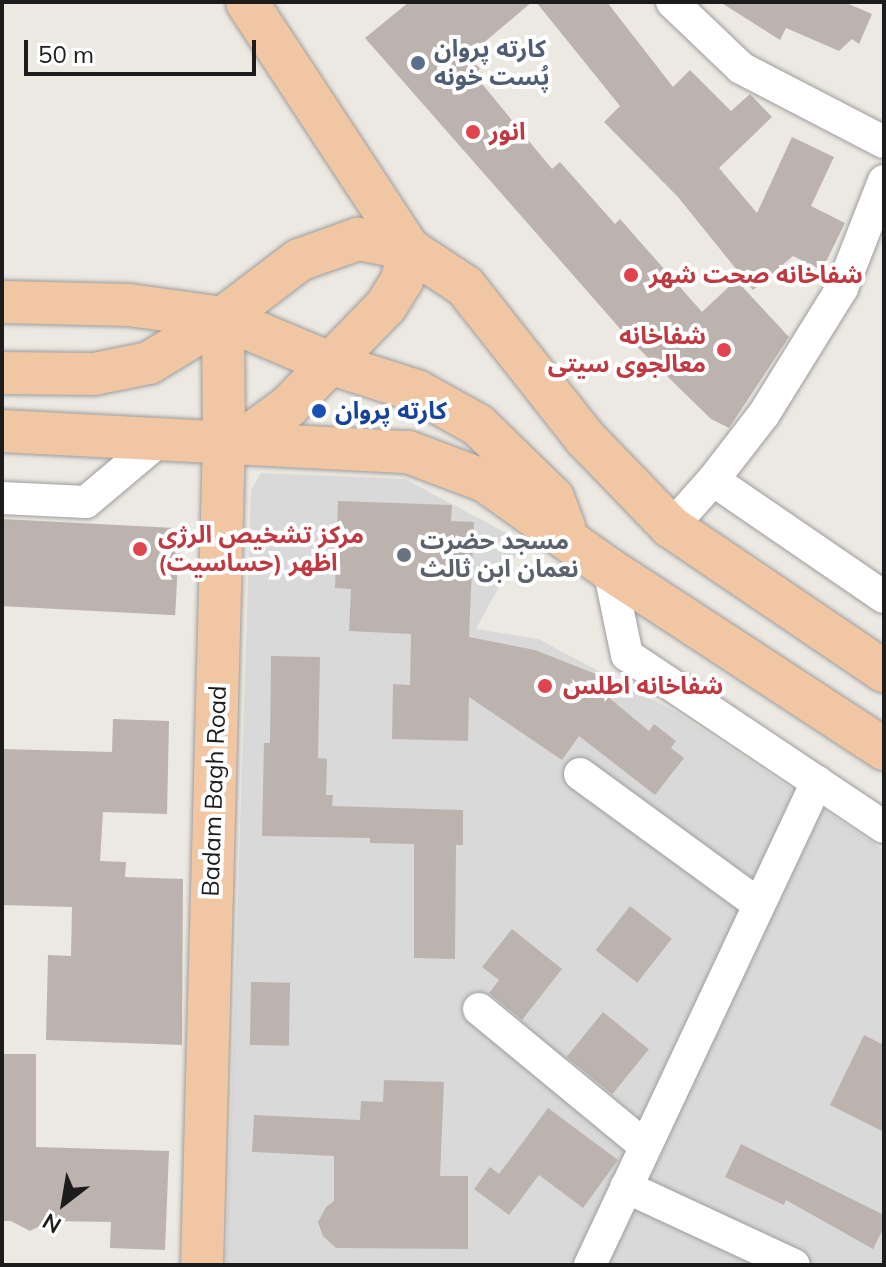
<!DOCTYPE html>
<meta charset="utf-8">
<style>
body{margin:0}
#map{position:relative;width:886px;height:1267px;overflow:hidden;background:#ece8e2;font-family:Mulish,"Noto Sans Arabic",sans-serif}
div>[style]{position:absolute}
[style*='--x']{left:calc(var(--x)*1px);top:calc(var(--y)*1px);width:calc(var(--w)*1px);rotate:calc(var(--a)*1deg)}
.residential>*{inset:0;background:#dad9d9}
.building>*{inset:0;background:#bcb3af;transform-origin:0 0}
.roads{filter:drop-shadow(0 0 2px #9d9d9d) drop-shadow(0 0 2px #9d9d9d)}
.minor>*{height:32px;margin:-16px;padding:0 16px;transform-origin:16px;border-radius:16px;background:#fff}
.major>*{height:42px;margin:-21px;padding:0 21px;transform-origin:21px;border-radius:21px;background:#f1c6a2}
.dots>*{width:22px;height:22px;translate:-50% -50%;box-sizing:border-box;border:4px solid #fff;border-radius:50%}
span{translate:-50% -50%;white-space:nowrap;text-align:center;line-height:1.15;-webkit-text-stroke:8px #fff;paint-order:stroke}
.service-label{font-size:24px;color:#4e5e75;font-weight:700}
.left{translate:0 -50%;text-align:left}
.health-label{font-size:24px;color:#be3a42;font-weight:700}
.right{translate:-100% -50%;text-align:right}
.transit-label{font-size:24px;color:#164399;font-weight:700}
.worship-label{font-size:24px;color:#5b616d;font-weight:700}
.street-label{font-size:24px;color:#1c1c1c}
.frame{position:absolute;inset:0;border:4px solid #1c1c1c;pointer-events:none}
.north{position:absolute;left:24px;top:1163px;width:80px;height:80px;-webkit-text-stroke:6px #fff;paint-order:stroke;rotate:211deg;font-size:22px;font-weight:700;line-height:32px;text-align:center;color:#1c1c1c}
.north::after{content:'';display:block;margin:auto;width:28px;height:36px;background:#1c1c1c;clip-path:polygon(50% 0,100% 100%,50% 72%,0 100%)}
.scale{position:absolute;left:24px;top:40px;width:232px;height:36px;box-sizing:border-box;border:4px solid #1c1c1c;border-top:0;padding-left:10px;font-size:24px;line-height:28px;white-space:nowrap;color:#1c1c1c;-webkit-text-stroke:6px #fff;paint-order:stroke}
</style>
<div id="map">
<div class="residential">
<div style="clip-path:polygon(261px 473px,405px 479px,523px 542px,476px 629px,538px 639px,676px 712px,884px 850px,884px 1265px,226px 1265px,251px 490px)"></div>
</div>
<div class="building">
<div style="clip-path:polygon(409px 2px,532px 2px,468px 56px,480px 69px,474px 74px,552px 169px,560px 162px,615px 224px,620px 219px,702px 312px,736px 280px,789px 337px,729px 428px,711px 419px,630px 340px,365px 38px)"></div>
<div style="clip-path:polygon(536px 2px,607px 2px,673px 87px,690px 70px,731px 111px,750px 94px,772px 117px,719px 168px,757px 213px,792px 137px,834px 157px,811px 206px,845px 223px,822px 270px,793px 256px,753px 290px,678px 197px,604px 122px,620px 106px)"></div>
<div style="clip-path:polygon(720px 2px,844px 2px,872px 14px,859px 44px,852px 39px,839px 51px,786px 28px,780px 40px)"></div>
<div style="clip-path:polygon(338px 501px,452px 505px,451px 521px,474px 522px,469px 637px,535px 650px,616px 682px,607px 696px,649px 731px,654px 724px,676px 741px,671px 748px,684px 758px,655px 795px,579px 736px,562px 760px,469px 697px,468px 741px,392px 739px,393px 684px,410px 685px,411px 634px,349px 631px,351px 589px,335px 588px)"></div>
<div style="left:2px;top:519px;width:178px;height:87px;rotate:3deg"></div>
<div style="clip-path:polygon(271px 656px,320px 657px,318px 758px,327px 759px,326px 795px,333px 795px,332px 806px,463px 810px,463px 845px,456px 845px,455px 959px,414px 958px,414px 844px,370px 843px,370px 838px,262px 836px,264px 743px,270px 743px)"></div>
<div style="clip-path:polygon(113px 719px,169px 721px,167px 814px,103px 812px,100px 861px,126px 862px,125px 877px,183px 879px,182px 1045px,46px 1040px,48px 955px,71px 956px,72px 907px,2px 905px,2px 749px,112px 752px)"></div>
<div style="left:630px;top:906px;width:53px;height:56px;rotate:38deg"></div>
<div style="clip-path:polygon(512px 929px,562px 969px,522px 1020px,489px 993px,499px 980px,482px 967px)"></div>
<div style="left:251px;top:982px;width:39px;height:63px;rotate:1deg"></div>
<div style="left:603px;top:1012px;width:59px;height:58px;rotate:39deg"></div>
<div style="clip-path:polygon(864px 1035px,884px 1045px,884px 1132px,830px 1105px)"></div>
<div style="clip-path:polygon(2px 1054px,36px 1054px,36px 1147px,169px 1151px,165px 1250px,110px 1248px,111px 1222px,50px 1221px,30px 1231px,11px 1221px,2px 1221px)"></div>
<div style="clip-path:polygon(384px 1080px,444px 1082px,440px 1176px,468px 1176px,468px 1249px,336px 1248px,323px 1236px,318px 1222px,326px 1207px,334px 1201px,334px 1156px,252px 1152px,254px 1115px,360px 1120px,361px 1101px,383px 1102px)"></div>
<div style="clip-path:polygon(548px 1108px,618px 1160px,583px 1208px,539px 1175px,509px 1215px,474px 1189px,490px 1167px,499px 1174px)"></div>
<div style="clip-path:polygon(741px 1144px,884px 1215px,884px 1227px,873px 1249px,786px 1200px,784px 1205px,725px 1177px)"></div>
</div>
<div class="roads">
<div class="minor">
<div style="--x:672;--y:2;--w:95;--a:43.7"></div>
<div style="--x:741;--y:68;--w:161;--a:27.4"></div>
<div style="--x:713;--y:480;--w:207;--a:34.4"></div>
<div style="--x:2;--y:498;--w:84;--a:2.7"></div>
<div style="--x:86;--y:502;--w:99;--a:-40.1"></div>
<div style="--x:671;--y:527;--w:63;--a:-48.2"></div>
<div style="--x:713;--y:480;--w:83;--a:-52.3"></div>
<div style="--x:764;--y:414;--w:148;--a:-58.2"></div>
<div style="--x:842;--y:288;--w:115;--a:-68.6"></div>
<div style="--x:609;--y:569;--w:88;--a:78.2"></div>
<div style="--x:627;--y:655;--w:309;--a:33.8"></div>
<div style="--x:580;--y:774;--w:220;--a:36.1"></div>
<div style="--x:479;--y:1009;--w:214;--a:39.5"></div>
<div style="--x:626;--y:1187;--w:185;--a:24.9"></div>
<div style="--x:590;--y:1265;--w:534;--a:-64.83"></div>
</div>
<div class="major">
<div style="--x:2;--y:302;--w:127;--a:1.4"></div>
<div style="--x:129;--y:305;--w:95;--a:7.9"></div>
<div style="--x:223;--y:318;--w:118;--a:22.9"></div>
<div style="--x:332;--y:364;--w:89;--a:17.6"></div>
<div style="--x:417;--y:391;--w:70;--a:29.1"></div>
<div style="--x:478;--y:425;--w:105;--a:44.2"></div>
<div style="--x:553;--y:498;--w:31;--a:69"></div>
<div style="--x:2;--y:373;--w:92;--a:0.6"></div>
<div style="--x:94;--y:374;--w:56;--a:-11.3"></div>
<div style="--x:149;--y:363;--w:87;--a:-31.3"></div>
<div style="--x:223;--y:318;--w:96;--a:-37.3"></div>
<div style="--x:299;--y:260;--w:63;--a:-19.6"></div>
<div style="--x:358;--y:239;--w:52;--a:11.1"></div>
<div style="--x:409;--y:249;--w:67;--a:33.5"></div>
<div style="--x:465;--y:286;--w:195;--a:51.7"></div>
<div style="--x:586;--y:439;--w:122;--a:46"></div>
<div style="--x:671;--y:527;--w:257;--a:34.1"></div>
<div style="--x:2;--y:431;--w:407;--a:3"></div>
<div style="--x:408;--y:452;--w:82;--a:20.6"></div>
<div style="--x:485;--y:481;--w:152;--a:35.4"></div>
<div style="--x:609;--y:569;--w:329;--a:33.2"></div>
<div style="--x:240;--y:442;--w:59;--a:-36.1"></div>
<div style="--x:288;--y:407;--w:141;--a:-45.9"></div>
<div style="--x:386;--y:306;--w:31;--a:-58"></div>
<div style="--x:402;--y:280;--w:32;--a:-77"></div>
<div style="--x:409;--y:249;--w:295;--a:-123.3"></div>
<div style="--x:202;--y:1265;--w:824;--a:-88.47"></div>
<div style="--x:224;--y:441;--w:123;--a:-90.5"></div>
</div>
</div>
<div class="dots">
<div style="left:418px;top:63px;background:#5c6f8a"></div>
<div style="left:473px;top:132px;background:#e0444e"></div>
<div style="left:631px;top:275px;background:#e0444e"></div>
<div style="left:724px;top:350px;background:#e0444e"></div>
<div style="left:319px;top:411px;background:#1a4fb4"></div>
<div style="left:140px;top:549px;background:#e0444e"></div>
<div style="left:404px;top:555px;background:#6b7280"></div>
<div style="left:545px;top:686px;background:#e0444e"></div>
</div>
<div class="service-label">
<span class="left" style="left:434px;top:63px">کارته پروان<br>پُست خونه</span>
</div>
<div class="health-label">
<span class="left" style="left:489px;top:132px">انور</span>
<span class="left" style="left:649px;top:275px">شفاخانه صحت شهر</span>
<span class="right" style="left:706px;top:350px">شفاخانه<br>معالجوی سیتی</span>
<span class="left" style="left:158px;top:549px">مرکز تشخیص الرژی<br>(حساسیت) اظهر</span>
<span class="left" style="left:563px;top:686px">شفاخانه اطلس</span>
</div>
<div class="transit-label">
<span class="left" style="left:335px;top:411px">کارته پروان</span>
</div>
<div class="worship-label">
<span class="left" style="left:420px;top:555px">مسجد حضرت<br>نعمان ابن ثالث</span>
</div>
<div class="street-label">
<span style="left:214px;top:791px;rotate:-88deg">Badam Bagh Road</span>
</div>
<div class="frame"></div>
<div class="north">N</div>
<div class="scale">50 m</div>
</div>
